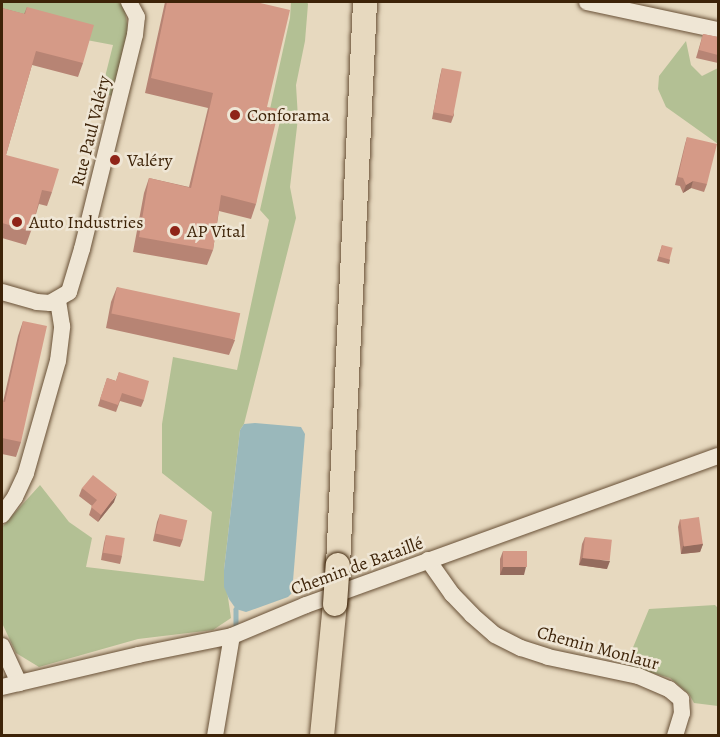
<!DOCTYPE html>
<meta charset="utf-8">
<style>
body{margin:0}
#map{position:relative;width:720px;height:737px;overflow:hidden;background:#e7d9bf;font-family:Alegreya,serif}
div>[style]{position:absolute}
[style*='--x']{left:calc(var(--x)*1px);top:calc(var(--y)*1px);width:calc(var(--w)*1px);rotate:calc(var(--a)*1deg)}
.green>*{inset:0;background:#b3c094}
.water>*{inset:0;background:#9ab8bb}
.stream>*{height:4.5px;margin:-2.25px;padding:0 2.25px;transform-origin:2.25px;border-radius:2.25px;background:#9ab8bb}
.roads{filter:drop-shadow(0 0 2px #685036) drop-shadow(0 0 2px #685036)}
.minor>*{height:16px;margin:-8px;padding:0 8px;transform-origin:8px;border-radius:8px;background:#efe6d5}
.highway>*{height:24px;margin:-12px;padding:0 12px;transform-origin:12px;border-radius:12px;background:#e7d9bf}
.bridges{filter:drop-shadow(0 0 2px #3d2308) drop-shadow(0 0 2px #3d2308)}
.highway-bridge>*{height:24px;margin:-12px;padding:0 12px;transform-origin:12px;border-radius:12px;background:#e7d9bf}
.wall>*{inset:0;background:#b78474}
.shaded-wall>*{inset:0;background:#956c5e}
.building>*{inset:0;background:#d59a87;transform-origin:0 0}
.dots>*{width:16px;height:16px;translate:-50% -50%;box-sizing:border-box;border:3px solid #efe6d5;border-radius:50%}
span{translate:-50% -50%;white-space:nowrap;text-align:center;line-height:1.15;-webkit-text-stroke:5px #efe6d5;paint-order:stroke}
.poi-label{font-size:18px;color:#3d2308}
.left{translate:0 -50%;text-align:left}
.street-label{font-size:18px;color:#3d2308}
.frame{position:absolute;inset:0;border:3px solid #3d2308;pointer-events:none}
</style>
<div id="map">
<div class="green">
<div style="clip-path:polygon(2px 2px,117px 2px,121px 4px,125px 11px,128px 29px,112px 96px,101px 93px,113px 45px,2px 24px)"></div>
<div style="clip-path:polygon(291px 2px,307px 2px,308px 4px,305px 41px,296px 85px,298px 118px,290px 187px,296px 218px,244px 424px,240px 430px,224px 570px,231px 618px,213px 630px,138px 639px,39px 667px,16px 653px,2px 623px,2px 527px,40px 485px,69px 522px,92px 538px,86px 567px,204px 581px,212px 512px,162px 473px,162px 424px,173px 357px,237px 370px,269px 220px,260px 210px,280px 121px,268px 118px,290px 18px)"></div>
<div style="clip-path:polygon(686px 41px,691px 65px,702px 76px,718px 68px,718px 144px,666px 107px,658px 89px,659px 76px)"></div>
<div style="clip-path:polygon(715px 605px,718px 608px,718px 706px,694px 703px,689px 694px,670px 678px,631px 667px,629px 657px,649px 609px)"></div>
</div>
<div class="water">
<div style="clip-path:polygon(255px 423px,301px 427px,305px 434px,292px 593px,288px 597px,246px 612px,236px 609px,229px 599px,224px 587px,224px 570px,240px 430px,244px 424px)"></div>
</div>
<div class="stream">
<div style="--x:236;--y:609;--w:17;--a:90"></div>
</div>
<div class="roads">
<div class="minor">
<div style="--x:587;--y:2;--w:134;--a:12.1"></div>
<div style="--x:2;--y:292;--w:36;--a:16"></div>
<div style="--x:37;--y:302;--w:13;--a:4"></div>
<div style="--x:50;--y:303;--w:22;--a:-30"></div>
<div style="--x:69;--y:292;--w:45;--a:-73.2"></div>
<div style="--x:82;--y:249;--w:220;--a:-76.1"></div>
<div style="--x:135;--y:35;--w:18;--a:-84"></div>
<div style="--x:137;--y:17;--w:17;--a:-118"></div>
<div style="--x:2;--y:515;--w:22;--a:-54"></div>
<div style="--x:15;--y:497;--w:26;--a:-65"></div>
<div style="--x:26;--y:473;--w:116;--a:-74.1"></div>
<div style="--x:58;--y:361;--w:35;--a:-83"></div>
<div style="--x:62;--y:326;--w:25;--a:-99"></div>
<div style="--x:428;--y:560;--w:42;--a:54.8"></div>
<div style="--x:452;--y:594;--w:29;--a:46"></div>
<div style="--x:472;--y:615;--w:30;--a:41"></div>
<div style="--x:495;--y:635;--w:29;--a:27"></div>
<div style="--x:521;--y:648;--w:28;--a:18"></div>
<div style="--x:548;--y:657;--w:92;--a:11.9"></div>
<div style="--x:638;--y:676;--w:34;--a:23"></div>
<div style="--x:669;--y:689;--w:16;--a:40"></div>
<div style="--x:681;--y:699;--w:14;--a:86"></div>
<div style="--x:682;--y:713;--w:24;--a:107"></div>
<div style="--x:2;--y:646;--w:41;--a:65.3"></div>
<div style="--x:2;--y:687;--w:140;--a:-13.2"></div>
<div style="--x:138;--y:655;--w:96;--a:-11.4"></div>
<div style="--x:232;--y:636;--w:80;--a:-22.7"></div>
<div style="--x:306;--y:605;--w:438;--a:-19.9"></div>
<div style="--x:215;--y:736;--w:101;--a:-80.4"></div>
</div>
<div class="highway">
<div style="--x:338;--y:565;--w:564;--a:-87.25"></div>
<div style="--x:322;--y:736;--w:133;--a:-84.4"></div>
</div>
</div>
<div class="bridges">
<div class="highway-bridge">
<div style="--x:335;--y:604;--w:39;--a:-86"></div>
</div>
</div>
<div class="wall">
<div style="clip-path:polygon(165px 2px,256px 2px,267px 107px,256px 204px,251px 219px,219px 211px,213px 250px,207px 265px,133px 252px,144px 193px,149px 178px,189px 187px,208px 108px,145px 93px)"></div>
<div style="clip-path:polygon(27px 7px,83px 63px,78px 77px,32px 65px,6px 155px,52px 192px,47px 206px,39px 204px,31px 231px,26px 245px,2px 238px,2px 8px,24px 14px)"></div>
<div style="clip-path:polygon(703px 34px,718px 37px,718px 63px,696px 58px)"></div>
<div style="clip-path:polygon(442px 68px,454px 115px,451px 123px,432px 119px,440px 76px)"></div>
<div style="clip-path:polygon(687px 137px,707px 184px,704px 192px,691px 188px,683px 193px,680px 186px,675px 185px,685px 144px)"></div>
<div style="clip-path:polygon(662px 245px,670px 260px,669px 264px,657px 261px)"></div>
<div style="clip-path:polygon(117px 287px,235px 340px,229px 355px,106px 328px,111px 302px)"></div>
<div style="clip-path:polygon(23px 321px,21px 442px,16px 457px,2px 454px,2px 401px,3px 402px,18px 336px)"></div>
<div style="clip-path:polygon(119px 372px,144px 400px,141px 407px,120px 401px,116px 412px,98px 406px,107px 378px,116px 381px)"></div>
<div style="clip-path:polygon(82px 488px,114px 502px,98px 522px,89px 515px,92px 506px,79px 496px)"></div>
<div style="clip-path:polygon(160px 514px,183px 539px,180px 547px,153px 541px,157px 522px)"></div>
<div style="clip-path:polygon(680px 519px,703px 544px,700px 552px,681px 554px,678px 527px)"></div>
<div style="clip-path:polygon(106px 535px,122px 556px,120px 564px,101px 560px,104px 543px)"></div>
<div style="clip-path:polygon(585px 537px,607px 569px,579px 565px,582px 544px)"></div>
<div style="clip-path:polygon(503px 551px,524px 575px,500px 575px,500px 559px)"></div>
</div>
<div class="shaded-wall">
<div style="clip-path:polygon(693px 181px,691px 188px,683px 193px,686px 185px)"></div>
<div style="clip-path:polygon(117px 494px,114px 502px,98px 522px,101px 515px)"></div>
<div style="clip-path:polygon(703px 544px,700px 552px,681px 554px,683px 546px)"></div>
<div style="clip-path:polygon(582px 558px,610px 561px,607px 569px,579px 565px)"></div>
<div style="clip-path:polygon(503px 567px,526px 567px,524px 575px,500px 575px)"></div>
</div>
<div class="building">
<div style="clip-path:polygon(167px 2px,256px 2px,290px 10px,267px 107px,279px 109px,256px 204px,221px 195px,213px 250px,139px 237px,149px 178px,191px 188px,213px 93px,151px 78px)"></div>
<div style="clip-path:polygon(27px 7px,94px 25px,83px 63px,36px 51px,6px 155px,59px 169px,52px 192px,42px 190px,31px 231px,2px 223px,2px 8px,25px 14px)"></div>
<div style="clip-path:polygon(703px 34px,718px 37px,718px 55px,699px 50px)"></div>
<div style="left:442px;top:68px;width:20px;height:45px;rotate:11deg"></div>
<div style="clip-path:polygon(687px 137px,717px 144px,707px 184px,693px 181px,686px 185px,683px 178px,678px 177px)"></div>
<div style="left:662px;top:245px;width:11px;height:12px;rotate:15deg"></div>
<div style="left:117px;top:287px;width:126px;height:27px;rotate:12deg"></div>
<div style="clip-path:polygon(23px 321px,47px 326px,21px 442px,2px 438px,2px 401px,5px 402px)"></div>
<div style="clip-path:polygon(119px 372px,149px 381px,144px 400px,122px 393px,118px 405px,100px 399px,107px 378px,116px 381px)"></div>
<div style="clip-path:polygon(93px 475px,117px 494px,101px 515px,91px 507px,97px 500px,82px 488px)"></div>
<div style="left:160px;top:514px;width:28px;height:20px;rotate:13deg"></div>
<div style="left:699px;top:517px;width:27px;height:19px;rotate:82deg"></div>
<div style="left:106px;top:535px;width:19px;height:18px;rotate:9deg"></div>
<div style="left:585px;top:537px;width:27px;height:21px;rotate:6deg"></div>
<div style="left:503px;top:551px;width:24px;height:16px"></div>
</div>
<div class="dots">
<div style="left:235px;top:115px;background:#8f2418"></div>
<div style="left:115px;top:160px;background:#8f2418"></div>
<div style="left:17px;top:222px;background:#8f2418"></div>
<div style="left:175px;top:231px;background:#8f2418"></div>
</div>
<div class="poi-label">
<span class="left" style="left:247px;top:115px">Conforama</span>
<span class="left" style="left:127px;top:160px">Valéry</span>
<span class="left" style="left:29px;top:222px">Auto Industries</span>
<span class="left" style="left:187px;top:231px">AP Vital</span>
</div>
<div class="street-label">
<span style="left:91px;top:131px;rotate:-76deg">Rue Paul Valéry</span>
<span style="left:357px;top:566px;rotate:-20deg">Chemin de Bataillé</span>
<span style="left:598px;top:648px;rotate:15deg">Chemin Monlaur</span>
</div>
<div class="frame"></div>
</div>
